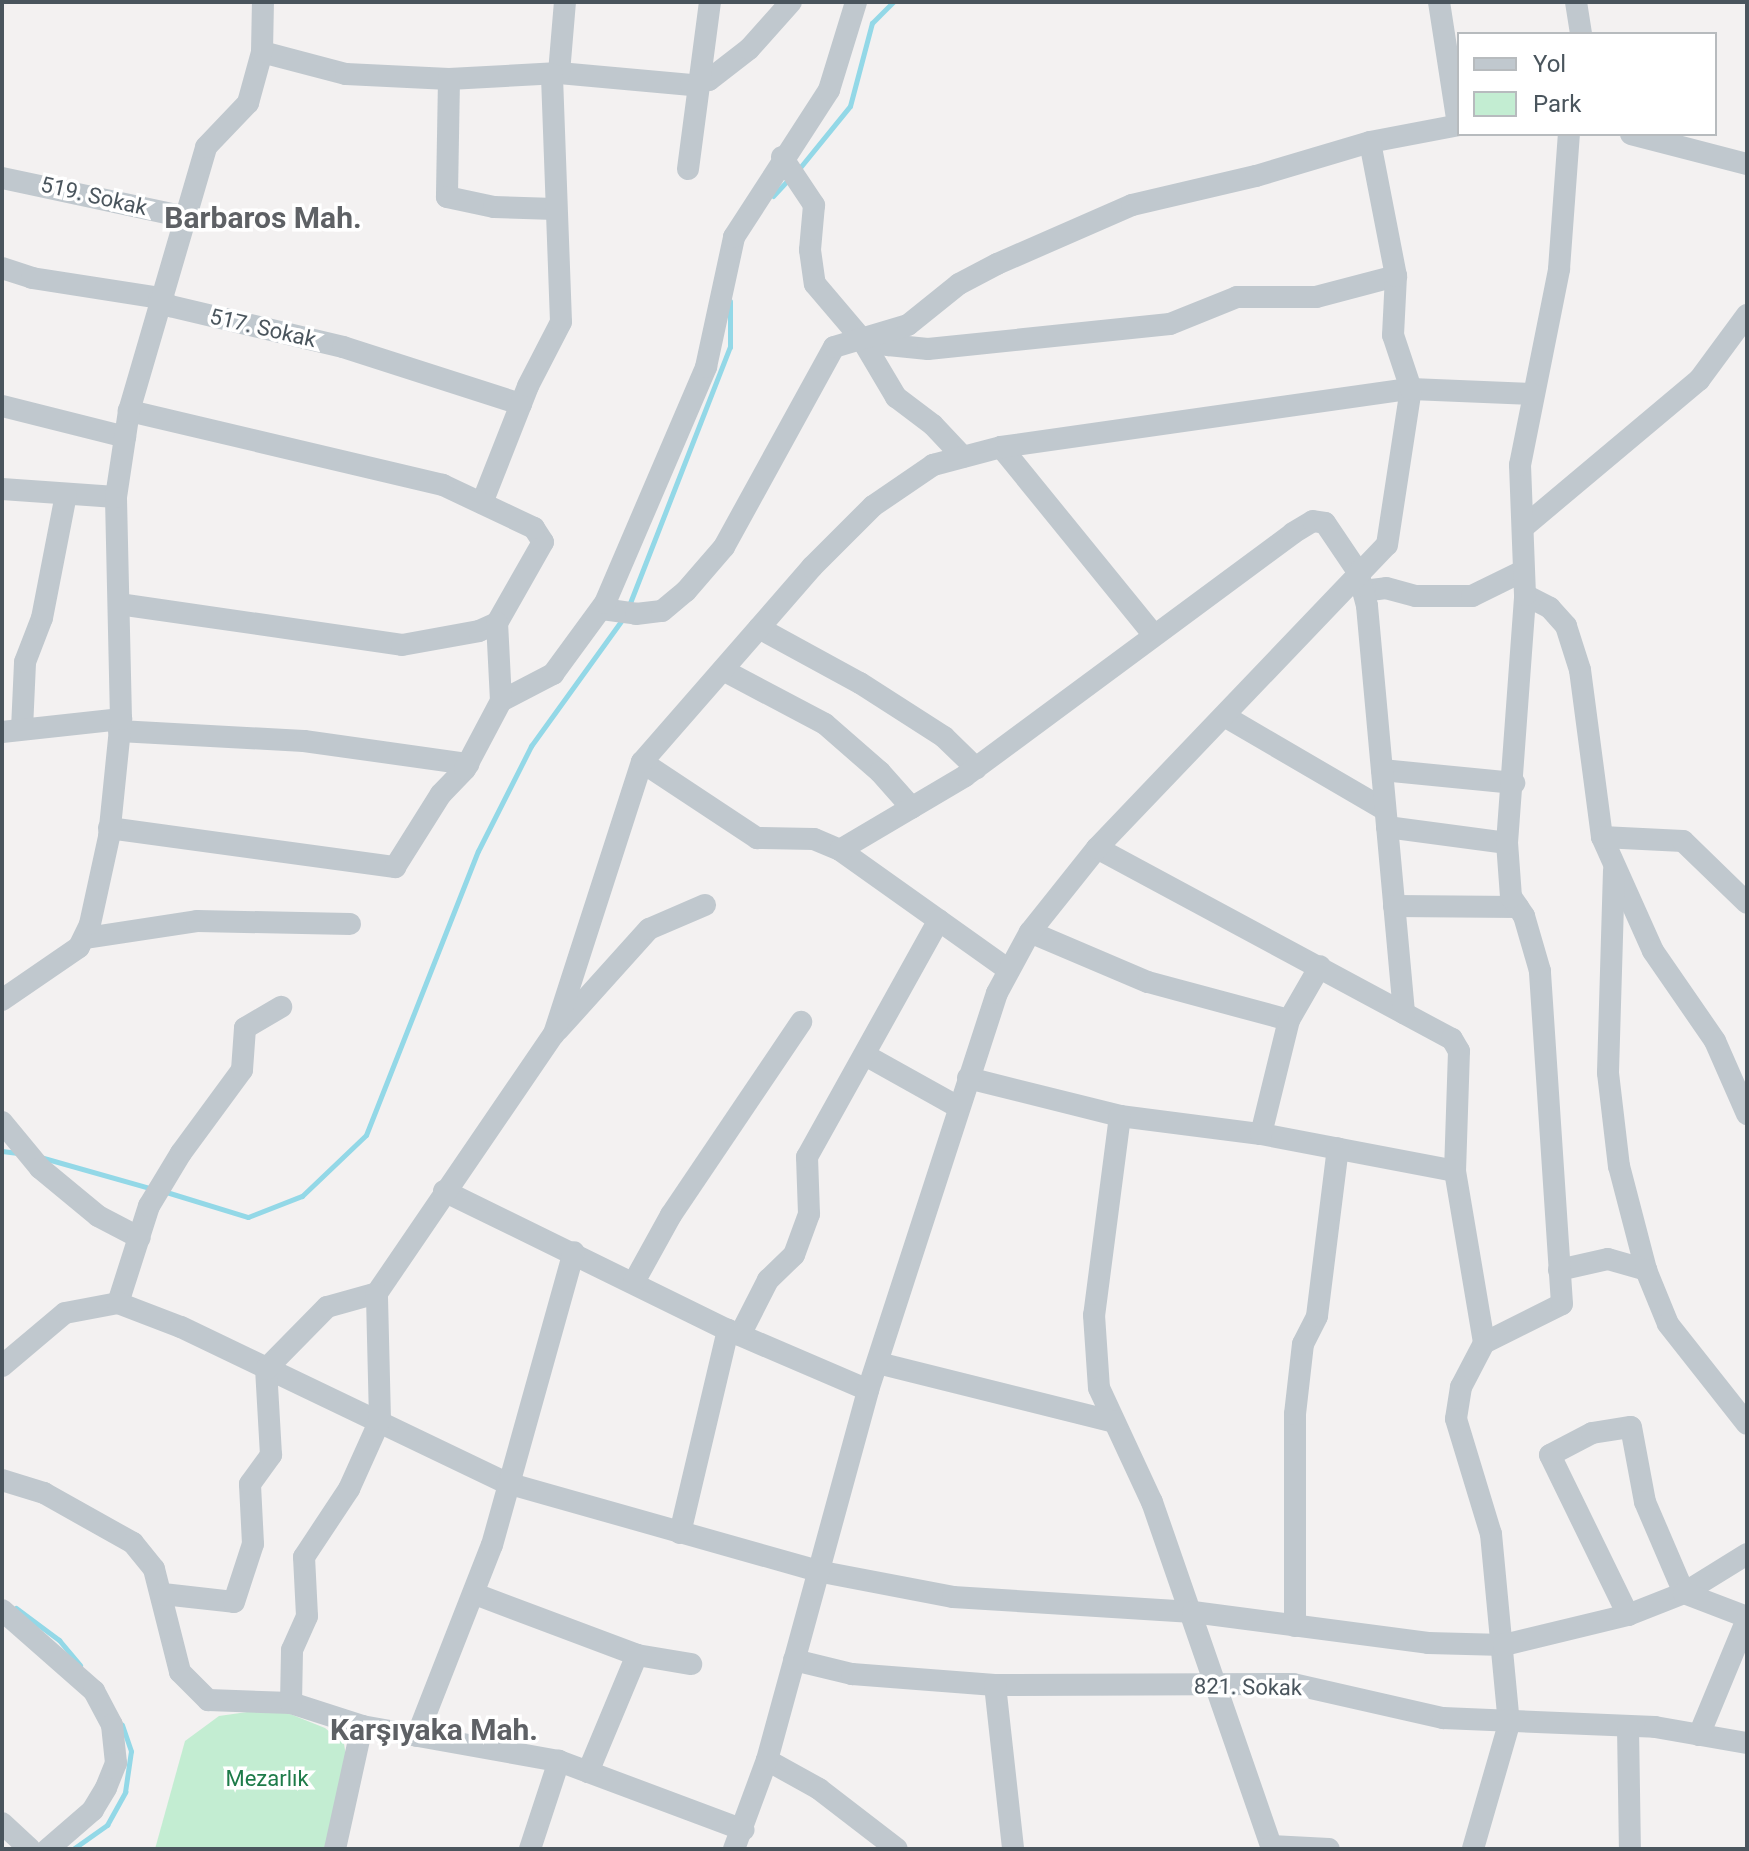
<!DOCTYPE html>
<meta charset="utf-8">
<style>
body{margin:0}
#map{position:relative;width:1749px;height:1851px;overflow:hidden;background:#f3f1f1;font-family:Roboto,sans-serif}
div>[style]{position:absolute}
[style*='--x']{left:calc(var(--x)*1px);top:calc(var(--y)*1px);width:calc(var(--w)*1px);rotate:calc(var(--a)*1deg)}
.green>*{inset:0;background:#c3edd2}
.stream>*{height:5px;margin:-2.5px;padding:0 2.5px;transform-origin:2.5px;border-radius:2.5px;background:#93d8e7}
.minor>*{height:22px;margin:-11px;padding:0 11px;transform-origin:11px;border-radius:11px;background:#c0c8ce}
span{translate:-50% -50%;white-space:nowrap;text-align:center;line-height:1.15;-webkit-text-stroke:7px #fff;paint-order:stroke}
.street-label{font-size:22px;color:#4a555d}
.park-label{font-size:22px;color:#1e7b49}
.district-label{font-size:30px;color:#5e6165;font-weight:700}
.frame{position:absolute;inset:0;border:4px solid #4a555d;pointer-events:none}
.legend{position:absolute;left:1457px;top:32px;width:260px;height:104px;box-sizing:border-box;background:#fff;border:2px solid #b7bbbe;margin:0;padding:10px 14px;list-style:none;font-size:24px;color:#4a555d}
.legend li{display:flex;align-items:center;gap:16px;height:40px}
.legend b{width:40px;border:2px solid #b7bbbe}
</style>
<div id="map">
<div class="green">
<div style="clip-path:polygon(275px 1708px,325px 1728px,344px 1744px,347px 1761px,326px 1849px,155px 1849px,185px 1741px,219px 1716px)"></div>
</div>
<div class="stream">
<div style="--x:798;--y:170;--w:82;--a:-50.9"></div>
<div style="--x:850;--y:106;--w:86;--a:-75.2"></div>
<div style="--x:872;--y:23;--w:30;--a:-45"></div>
<div style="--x:773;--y:196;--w:22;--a:-47"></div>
<div style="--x:628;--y:608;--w:280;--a:-68.7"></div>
<div style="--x:730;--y:347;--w:46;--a:-90"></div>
<div style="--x:2;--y:1151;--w:16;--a:7"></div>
<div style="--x:40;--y:1157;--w:117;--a:15.8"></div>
<div style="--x:163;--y:1191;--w:89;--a:17"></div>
<div style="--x:248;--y:1217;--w:58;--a:-21.3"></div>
<div style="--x:302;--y:1196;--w:88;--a:-43.6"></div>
<div style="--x:366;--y:1135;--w:305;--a:-68.5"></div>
<div style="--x:478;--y:851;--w:118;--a:-63.2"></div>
<div style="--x:531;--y:746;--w:159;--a:-54.2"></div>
<div style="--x:16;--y:1608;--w:54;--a:36.7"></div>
<div style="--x:59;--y:1640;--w:33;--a:50"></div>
<div style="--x:73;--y:1849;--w:42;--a:-35.2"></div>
<div style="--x:107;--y:1825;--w:38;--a:-61"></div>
<div style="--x:125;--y:1792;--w:41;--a:-81.7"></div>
<div style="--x:131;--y:1751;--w:28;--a:-109"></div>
</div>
<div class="minor">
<div style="--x:1439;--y:2;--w:124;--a:81.2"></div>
<div style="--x:1576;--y:2;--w:32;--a:81"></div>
<div style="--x:262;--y:52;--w:87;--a:14.7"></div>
<div style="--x:346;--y:74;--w:103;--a:2.8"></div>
<div style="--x:449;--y:79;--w:110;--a:-3.1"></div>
<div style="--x:559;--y:73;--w:133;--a:5.2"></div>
<div style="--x:691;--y:85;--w:19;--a:-16"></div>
<div style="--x:709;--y:80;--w:51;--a:-37.8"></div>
<div style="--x:749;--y:49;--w:63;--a:-48.2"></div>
<div style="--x:559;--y:73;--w:71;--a:-85.2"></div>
<div style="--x:449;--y:79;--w:118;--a:91"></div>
<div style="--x:447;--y:197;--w:48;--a:12"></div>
<div style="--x:494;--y:207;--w:61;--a:1.9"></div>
<div style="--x:1631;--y:134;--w:120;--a:14.5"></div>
<div style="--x:782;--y:157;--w:58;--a:56.3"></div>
<div style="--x:814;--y:205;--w:45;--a:95.1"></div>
<div style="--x:810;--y:250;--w:34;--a:82"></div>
<div style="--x:815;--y:284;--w:71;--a:49.6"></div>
<div style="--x:861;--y:338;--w:28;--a:15"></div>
<div style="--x:888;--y:345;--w:40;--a:5.7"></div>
<div style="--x:928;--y:349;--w:243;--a:-5.9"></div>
<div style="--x:1170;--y:324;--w:72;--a:-21.9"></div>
<div style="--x:1237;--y:297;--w:79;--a:0"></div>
<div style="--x:1316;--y:297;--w:83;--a:-14.7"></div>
<div style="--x:688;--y:169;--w:168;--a:-82.5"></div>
<div style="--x:2;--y:178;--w:187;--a:12"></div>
<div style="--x:2;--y:268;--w:32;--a:18"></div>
<div style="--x:32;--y:278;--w:129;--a:8.9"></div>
<div style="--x:159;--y:298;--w:14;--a:36"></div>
<div style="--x:170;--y:306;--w:178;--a:13.3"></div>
<div style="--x:343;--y:347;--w:187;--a:17.8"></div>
<div style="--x:861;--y:338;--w:69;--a:59.3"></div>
<div style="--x:896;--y:397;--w:46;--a:37.1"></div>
<div style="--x:933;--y:425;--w:44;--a:46.8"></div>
<div style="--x:2;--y:406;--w:127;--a:14.1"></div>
<div style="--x:1001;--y:447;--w:241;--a:50.9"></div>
<div style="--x:2;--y:489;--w:114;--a:4"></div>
<div style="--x:482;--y:503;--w:126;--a:-68.5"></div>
<div style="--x:528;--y:386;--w:72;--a:-62.7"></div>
<div style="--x:561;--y:322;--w:248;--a:-92.1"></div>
<div style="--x:1526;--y:525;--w:226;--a:-40"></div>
<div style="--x:1699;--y:380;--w:81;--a:-53.6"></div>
<div style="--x:1363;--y:591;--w:23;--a:-7"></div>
<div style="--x:1386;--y:588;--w:31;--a:15"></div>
<div style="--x:1416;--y:596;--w:56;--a:0"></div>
<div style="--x:1472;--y:596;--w:57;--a:-26.1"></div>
<div style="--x:1525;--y:595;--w:28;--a:27"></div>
<div style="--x:1550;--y:608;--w:24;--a:48"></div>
<div style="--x:1566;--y:626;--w:46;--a:72.3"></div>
<div style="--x:1580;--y:670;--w:168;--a:82.5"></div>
<div style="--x:1602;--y:837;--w:125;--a:65.9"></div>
<div style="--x:1653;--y:951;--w:109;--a:55.4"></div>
<div style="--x:1715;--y:1041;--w:80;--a:66.3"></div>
<div style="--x:119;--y:604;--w:286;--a:8.2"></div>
<div style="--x:402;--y:645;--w:78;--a:-10.3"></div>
<div style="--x:479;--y:631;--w:20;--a:-24"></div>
<div style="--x:497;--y:623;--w:93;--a:-60.4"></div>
<div style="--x:543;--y:542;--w:17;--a:-123"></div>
<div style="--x:534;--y:528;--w:101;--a:-154.7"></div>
<div style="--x:443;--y:485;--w:323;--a:-166.7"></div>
<div style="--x:602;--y:609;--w:34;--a:8"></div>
<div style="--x:636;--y:614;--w:26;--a:-7"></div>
<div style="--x:662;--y:611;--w:31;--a:-40"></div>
<div style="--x:686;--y:591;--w:58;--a:-49.2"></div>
<div style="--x:724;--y:547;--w:228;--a:-61.2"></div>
<div style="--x:834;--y:347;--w:77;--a:-16.6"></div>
<div style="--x:908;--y:325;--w:65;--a:-38.8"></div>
<div style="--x:959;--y:284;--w:43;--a:-27.8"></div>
<div style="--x:997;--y:264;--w:147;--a:-23.6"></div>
<div style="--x:1132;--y:205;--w:127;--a:-13.2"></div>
<div style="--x:1256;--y:176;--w:119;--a:-16.6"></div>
<div style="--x:1370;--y:142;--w:91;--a:-10.8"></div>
<div style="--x:759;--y:628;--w:115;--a:28.6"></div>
<div style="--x:860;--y:683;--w:100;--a:32.7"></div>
<div style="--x:944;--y:737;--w:45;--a:44.1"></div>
<div style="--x:723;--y:670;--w:115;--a:27.9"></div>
<div style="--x:825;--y:724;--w:73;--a:41.1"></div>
<div style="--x:880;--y:772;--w:48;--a:48.4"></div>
<div style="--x:501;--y:701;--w:59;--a:-27.4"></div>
<div style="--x:553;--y:674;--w:88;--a:-53.8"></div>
<div style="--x:605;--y:603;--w:257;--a:-66.8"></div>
<div style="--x:706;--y:367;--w:133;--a:-77.8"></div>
<div style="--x:734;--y:237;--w:175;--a:-57.1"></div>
<div style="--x:829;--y:90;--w:92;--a:-72.9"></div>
<div style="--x:1226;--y:717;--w:184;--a:30.3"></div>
<div style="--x:22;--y:729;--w:67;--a:-87.4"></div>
<div style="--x:25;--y:662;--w:47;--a:-68.9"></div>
<div style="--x:42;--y:618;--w:125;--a:-79"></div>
<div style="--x:119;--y:731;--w:185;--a:3.1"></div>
<div style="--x:304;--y:741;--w:166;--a:8"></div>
<div style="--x:2;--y:732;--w:120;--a:-6.2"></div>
<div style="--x:642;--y:762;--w:138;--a:33.5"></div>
<div style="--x:757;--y:838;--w:57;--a:1"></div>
<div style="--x:814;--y:839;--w:28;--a:23"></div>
<div style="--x:840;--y:850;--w:207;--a:35.4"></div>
<div style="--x:1382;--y:770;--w:133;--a:5.6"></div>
<div style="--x:1387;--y:827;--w:121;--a:7.6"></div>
<div style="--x:109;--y:828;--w:289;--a:7.8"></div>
<div style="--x:395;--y:867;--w:86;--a:-57.8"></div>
<div style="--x:441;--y:794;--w:35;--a:-46"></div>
<div style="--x:465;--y:769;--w:77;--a:-62.1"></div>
<div style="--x:501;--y:701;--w:78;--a:-92.9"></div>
<div style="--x:1602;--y:837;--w:81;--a:2.8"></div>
<div style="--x:1683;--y:841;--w:89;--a:44.1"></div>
<div style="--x:1097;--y:848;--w:403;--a:28.3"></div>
<div style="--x:1452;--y:1039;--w:14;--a:60"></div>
<div style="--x:1459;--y:1051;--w:120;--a:91.9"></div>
<div style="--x:1455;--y:1171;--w:174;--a:80.4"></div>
<div style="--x:1484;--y:1343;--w:50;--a:117.6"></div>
<div style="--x:1461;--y:1387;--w:32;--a:99"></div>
<div style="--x:1456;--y:1419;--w:120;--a:73.1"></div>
<div style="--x:1491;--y:1534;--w:191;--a:84.6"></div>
<div style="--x:1509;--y:1724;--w:130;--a:106.1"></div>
<div style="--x:840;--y:850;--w:145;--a:-30.6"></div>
<div style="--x:965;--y:776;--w:408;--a:-36.5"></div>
<div style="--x:1293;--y:533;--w:23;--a:-31"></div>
<div style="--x:1313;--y:521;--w:12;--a:9"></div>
<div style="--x:1325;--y:523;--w:59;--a:56"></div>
<div style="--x:1358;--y:572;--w:35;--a:75"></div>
<div style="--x:1367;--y:606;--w:409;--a:84.8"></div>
<div style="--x:1614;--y:870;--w:203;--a:91.7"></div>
<div style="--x:1608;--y:1073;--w:94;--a:83.3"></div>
<div style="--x:1619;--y:1166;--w:107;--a:75.4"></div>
<div style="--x:1394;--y:906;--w:124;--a:0.5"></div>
<div style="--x:1030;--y:932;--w:128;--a:23"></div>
<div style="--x:1148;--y:982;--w:146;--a:15.1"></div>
<div style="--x:86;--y:938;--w:112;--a:-8.7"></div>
<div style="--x:197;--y:921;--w:153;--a:1.1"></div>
<div style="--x:2;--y:1000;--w:93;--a:-34.5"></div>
<div style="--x:79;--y:947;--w:25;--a:-64"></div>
<div style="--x:90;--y:924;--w:89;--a:-77.7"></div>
<div style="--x:109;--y:837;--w:119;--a:-84.2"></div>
<div style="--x:121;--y:719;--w:222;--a:-91.3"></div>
<div style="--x:116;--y:497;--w:87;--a:-81.4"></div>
<div style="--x:129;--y:411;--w:275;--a:-73.7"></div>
<div style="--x:206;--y:147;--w:61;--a:-46.3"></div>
<div style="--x:248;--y:103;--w:53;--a:-74.6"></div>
<div style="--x:262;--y:52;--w:50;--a:-88.9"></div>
<div style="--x:558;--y:1030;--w:136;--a:-48"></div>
<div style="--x:649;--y:929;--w:61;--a:-23.2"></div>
<div style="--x:865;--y:1055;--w:107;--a:29.2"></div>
<div style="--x:968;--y:1078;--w:157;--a:14"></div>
<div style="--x:1120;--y:1116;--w:142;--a:7.3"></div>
<div style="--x:1261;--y:1134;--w:197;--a:10.8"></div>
<div style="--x:1120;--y:1116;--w:201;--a:97.4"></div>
<div style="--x:1094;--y:1315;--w:73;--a:86.1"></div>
<div style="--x:1099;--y:1388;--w:126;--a:65.1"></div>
<div style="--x:1152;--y:1502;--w:367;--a:70.9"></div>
<div style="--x:2;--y:1122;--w:60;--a:50.4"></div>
<div style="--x:40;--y:1168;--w:75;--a:39.6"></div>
<div style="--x:98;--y:1216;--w:47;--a:27.6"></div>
<div style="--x:1261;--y:1134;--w:117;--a:-76.2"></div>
<div style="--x:1289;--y:1020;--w:62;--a:-60.1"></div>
<div style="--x:444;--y:1191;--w:316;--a:26.1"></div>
<div style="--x:728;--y:1330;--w:152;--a:23.2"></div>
<div style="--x:1559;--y:1270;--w:50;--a:-12.7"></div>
<div style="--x:1608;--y:1259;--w:40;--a:16"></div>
<div style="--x:1646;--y:1270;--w:58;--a:67.8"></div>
<div style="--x:1668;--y:1324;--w:127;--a:51.7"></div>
<div style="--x:634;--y:1282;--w:77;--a:-61.1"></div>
<div style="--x:671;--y:1215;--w:233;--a:-56"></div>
<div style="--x:118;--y:1303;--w:102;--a:-72.3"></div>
<div style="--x:149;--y:1206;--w:62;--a:-58.9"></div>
<div style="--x:181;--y:1153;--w:103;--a:-53.7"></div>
<div style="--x:242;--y:1070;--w:42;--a:-85.9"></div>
<div style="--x:245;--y:1028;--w:42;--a:-30.3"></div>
<div style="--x:740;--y:1335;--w:62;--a:-63"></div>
<div style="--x:768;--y:1280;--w:36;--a:-44"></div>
<div style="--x:794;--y:1255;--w:44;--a:-69.9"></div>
<div style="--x:809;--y:1214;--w:57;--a:-92"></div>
<div style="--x:807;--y:1157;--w:271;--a:-60.9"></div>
<div style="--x:1484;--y:1343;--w:87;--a:-26.6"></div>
<div style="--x:1562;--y:1304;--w:334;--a:-93.8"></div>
<div style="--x:1540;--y:971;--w:57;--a:-106.2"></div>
<div style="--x:1524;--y:916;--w:23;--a:-124"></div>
<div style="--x:1511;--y:897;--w:54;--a:-94.2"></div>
<div style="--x:1507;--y:843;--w:249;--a:-85.8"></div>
<div style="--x:1525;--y:595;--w:130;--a:-92.2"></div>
<div style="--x:1520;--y:465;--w:200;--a:-78.7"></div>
<div style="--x:1559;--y:269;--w:135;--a:-85.8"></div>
<div style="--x:878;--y:1363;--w:243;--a:14"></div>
<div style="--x:2;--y:1366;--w:82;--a:-40.1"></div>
<div style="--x:65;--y:1313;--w:54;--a:-10.7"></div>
<div style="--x:118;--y:1303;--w:67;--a:20.9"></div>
<div style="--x:181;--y:1327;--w:361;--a:25.6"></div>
<div style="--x:507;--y:1483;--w:322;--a:15.8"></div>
<div style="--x:817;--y:1571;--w:138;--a:10.8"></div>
<div style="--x:953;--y:1597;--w:240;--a:3.6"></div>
<div style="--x:1193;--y:1612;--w:237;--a:7.5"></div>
<div style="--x:1428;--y:1643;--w:76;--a:1.5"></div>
<div style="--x:1504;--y:1645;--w:128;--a:-13.6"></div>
<div style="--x:1628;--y:1615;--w:60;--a:-21.4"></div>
<div style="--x:1684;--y:1593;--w:74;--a:-31.8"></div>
<div style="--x:2;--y:1480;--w:44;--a:17.2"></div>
<div style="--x:44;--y:1493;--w:102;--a:29.3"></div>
<div style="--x:133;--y:1543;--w:33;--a:51"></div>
<div style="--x:154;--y:1569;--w:106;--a:75.8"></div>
<div style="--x:180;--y:1672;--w:40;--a:45"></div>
<div style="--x:208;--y:1700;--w:83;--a:2.1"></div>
<div style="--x:291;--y:1703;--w:75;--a:17.9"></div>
<div style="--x:362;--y:1726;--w:200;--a:10.1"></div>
<div style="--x:559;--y:1761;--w:197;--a:20.5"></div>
<div style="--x:680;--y:1533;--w:209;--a:-76.7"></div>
<div style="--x:163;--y:1594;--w:71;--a:6.4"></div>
<div style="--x:234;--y:1602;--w:61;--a:-71.9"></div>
<div style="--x:253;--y:1544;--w:60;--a:-92.9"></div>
<div style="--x:250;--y:1484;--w:36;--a:-54"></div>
<div style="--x:271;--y:1455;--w:86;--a:-93.3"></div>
<div style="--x:266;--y:1369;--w:87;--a:-45.5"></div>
<div style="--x:327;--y:1307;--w:52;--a:-15.6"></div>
<div style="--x:377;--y:1293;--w:314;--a:-55.7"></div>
<div style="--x:554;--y:1034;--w:286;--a:-72.1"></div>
<div style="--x:642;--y:762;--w:259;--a:-48.9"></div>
<div style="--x:812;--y:567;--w:86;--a:-45"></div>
<div style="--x:873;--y:506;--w:73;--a:-34.3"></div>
<div style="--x:933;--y:465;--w:70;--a:-14.8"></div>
<div style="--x:1001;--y:447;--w:414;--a:-8.1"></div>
<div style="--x:1411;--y:389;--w:121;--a:2.4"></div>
<div style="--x:475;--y:1594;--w:173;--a:20.6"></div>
<div style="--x:637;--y:1655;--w:55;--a:9.5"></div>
<div style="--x:2;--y:1610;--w:123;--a:41.4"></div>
<div style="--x:94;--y:1691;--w:38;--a:62"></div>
<div style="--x:112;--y:1725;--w:38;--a:84"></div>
<div style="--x:116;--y:1763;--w:27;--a:112"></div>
<div style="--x:106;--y:1788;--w:26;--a:121"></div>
<div style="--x:93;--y:1810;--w:60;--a:139.1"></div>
<div style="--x:1628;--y:1615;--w:178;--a:-116"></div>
<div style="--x:1550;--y:1455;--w:47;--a:-27.6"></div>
<div style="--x:1592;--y:1433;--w:39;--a:-9"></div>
<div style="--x:1631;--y:1427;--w:76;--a:79.4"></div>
<div style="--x:1645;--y:1502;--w:99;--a:66.8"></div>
<div style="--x:1684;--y:1593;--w:67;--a:20.9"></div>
<div style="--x:1295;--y:1626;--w:212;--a:-90"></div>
<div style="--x:1295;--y:1414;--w:70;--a:-83.5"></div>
<div style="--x:1303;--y:1344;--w:31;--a:-63"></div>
<div style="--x:1317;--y:1316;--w:169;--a:-82.9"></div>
<div style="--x:794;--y:1660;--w:60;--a:13.6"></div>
<div style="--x:852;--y:1674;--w:143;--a:4.4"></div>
<div style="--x:995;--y:1685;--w:298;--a:-0.2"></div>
<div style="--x:1293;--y:1684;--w:154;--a:12.8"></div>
<div style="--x:1443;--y:1718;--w:212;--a:2.4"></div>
<div style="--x:1655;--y:1727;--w:93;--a:9.9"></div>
<div style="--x:995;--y:1685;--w:165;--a:83.7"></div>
<div style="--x:291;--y:1703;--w:53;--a:-88.9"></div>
<div style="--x:292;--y:1650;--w:37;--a:-66"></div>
<div style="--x:307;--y:1616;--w:59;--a:-92.9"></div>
<div style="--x:304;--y:1557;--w:82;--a:-56.5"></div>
<div style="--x:349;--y:1489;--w:76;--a:-65.8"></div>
<div style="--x:380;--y:1420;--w:127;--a:-91.4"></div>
<div style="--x:1628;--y:1727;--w:122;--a:89.1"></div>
<div style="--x:1699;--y:1735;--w:126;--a:-67.5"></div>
<div style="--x:417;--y:1736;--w:205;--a:-68.6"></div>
<div style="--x:492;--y:1545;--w:304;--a:-74.4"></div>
<div style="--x:767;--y:1760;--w:60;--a:29.1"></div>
<div style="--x:819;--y:1789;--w:98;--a:37.6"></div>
<div style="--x:588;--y:1772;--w:127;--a:-67.3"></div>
<div style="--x:2;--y:1823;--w:38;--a:43"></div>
<div style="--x:1271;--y:1846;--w:58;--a:3"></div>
<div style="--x:335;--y:1849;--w:126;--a:-77.6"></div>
<div style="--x:530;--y:1849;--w:93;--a:-71.8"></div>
<div style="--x:734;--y:1849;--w:95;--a:-69.7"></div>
<div style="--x:767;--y:1760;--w:384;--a:-74.7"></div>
<div style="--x:868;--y:1390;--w:417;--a:-72"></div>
<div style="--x:997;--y:993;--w:69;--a:-61.6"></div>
<div style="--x:1030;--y:932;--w:107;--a:-51.4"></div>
<div style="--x:1097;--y:848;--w:419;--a:-46.3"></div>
<div style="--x:1387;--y:545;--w:158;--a:-81.3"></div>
<div style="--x:1411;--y:389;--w:57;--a:-108.4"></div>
<div style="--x:1393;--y:335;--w:59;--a:-87.1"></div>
<div style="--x:1396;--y:276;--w:136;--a:-101"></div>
</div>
<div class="street-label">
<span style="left:94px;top:196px;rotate:13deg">519. Sokak</span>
<span style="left:263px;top:328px;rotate:13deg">517. Sokak</span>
<span style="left:1248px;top:1687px;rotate:1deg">821. Sokak</span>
</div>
<div class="park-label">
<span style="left:267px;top:1779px">Mezarlık</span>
</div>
<div class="district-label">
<span style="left:263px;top:218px">Barbaros Mah.</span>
<span style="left:434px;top:1730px">Karşıyaka Mah.</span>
</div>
<div class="frame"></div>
<ul class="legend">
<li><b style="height:10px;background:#c0c8ce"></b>Yol</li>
<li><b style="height:22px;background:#c3edd2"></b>Park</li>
</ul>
</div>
